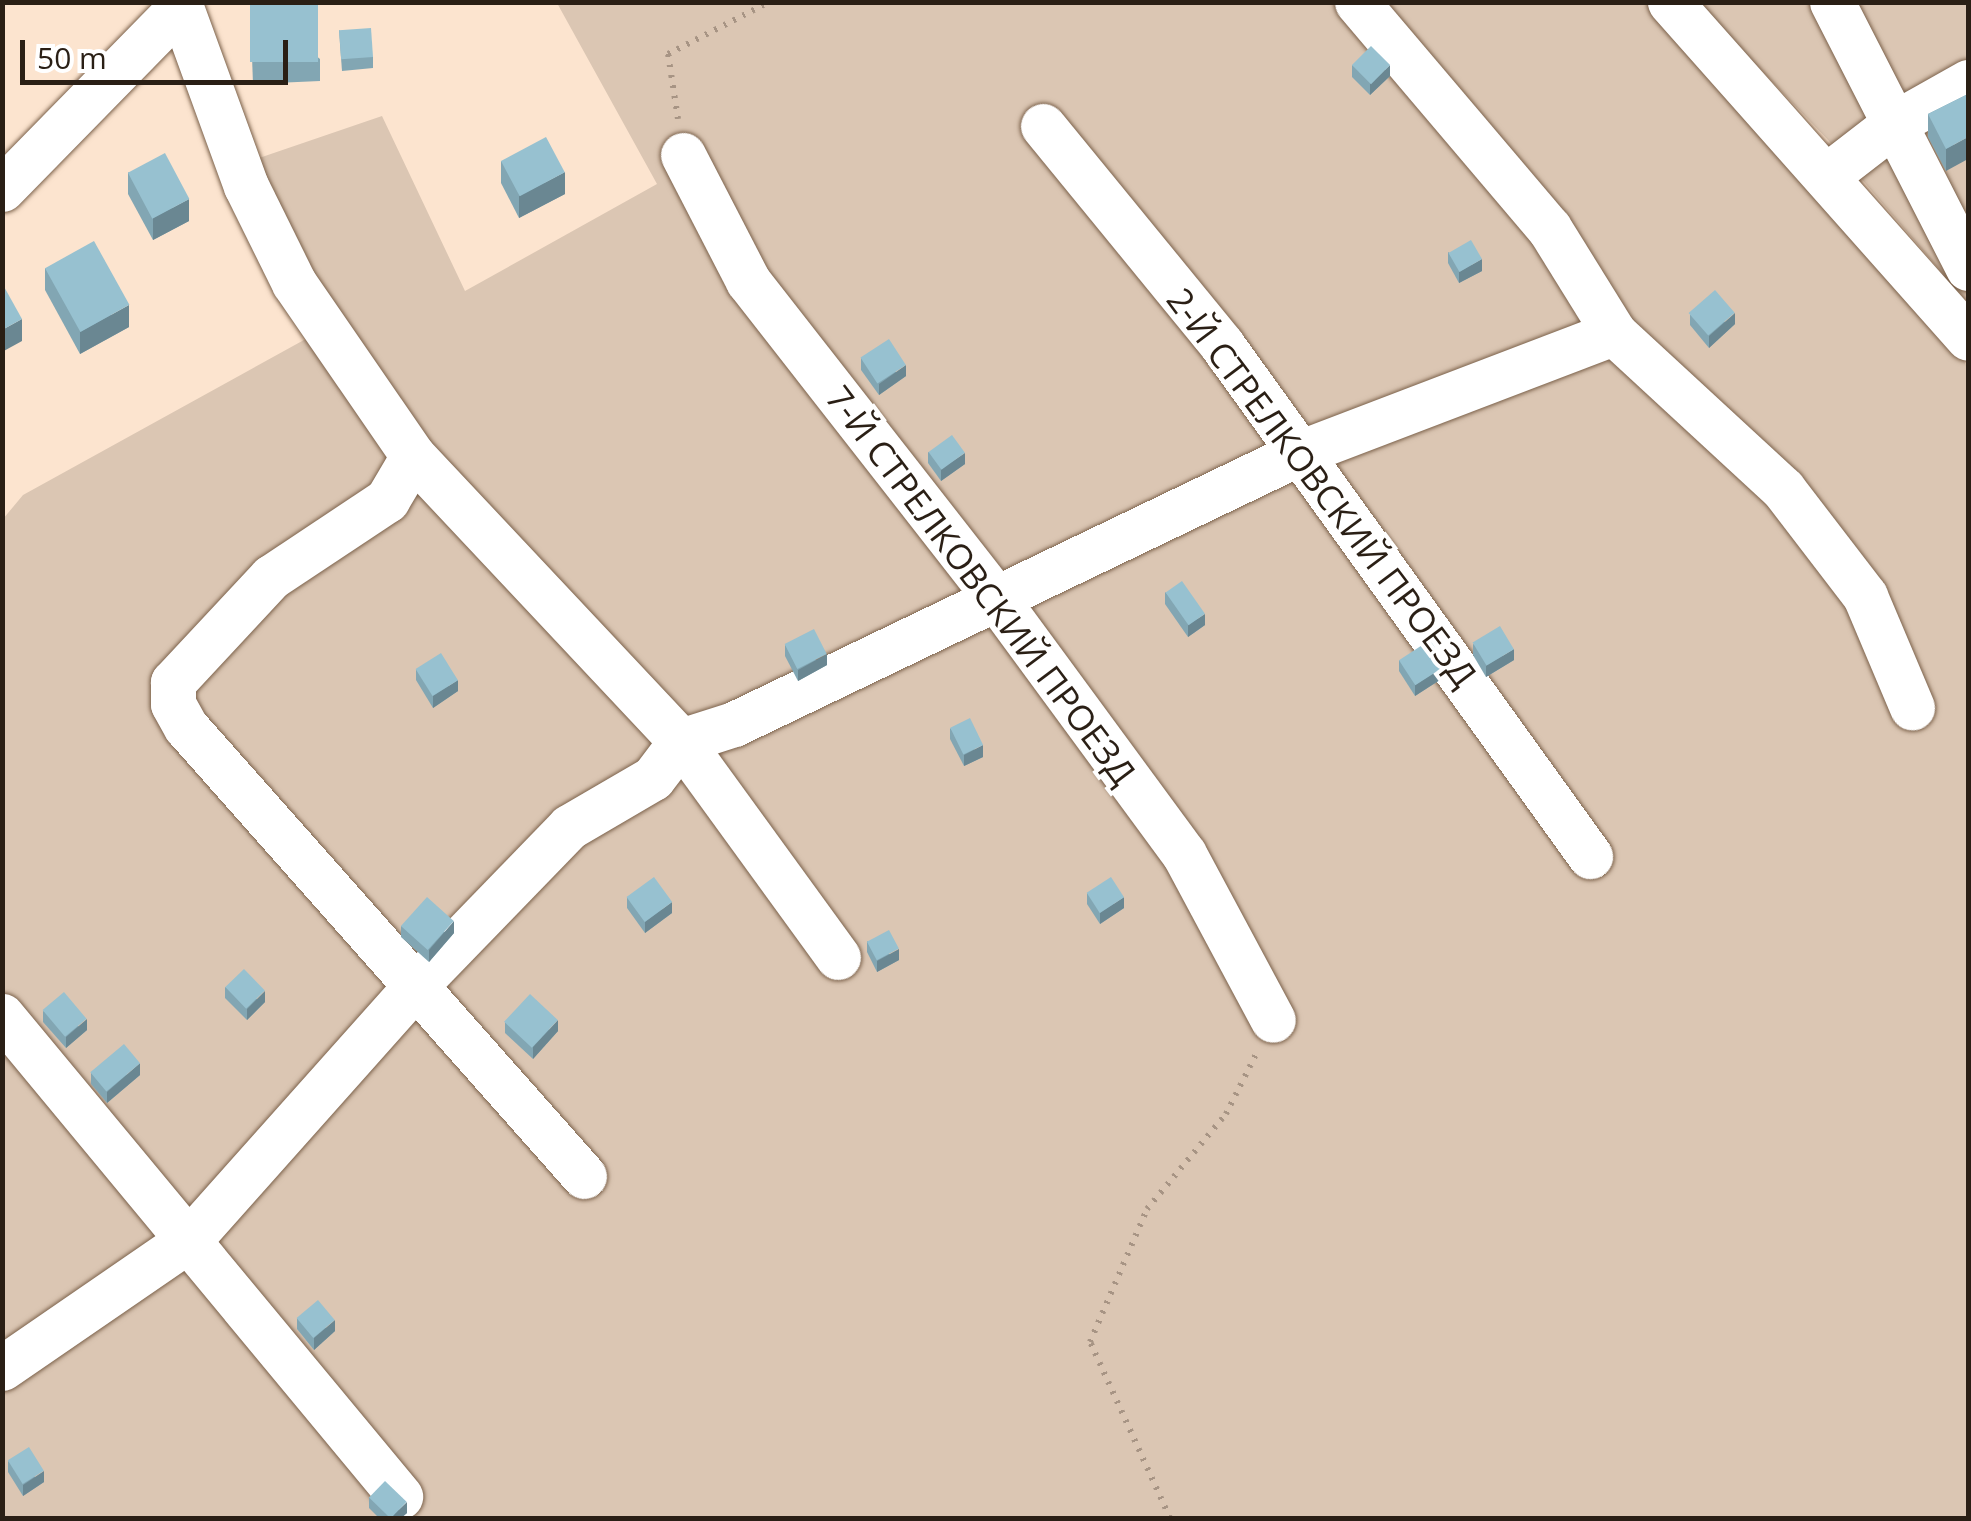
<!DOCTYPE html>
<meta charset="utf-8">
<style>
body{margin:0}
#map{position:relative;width:1971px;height:1521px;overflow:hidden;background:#fce4cf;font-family:"Open Sans",sans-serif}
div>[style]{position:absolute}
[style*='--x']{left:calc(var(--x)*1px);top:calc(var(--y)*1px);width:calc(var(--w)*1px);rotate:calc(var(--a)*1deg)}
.green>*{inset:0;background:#dbc6b3}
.path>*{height:6px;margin-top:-3px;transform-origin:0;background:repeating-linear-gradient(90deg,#a79484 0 2.5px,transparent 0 10.5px)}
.roads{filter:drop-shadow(0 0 2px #7b614a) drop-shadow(0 0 2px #7b614a)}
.minor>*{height:45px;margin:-22.5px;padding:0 22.5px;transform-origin:22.5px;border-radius:22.5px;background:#fff}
.wall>*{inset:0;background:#82a6b3}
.shaded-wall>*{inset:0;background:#6a8792}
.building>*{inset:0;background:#97c1d0;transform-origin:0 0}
span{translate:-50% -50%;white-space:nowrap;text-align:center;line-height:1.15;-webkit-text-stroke:8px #fff;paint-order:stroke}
.street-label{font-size:35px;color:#2a1f15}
.frame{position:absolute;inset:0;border:5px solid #2a1f15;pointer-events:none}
.scale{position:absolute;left:20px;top:40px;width:268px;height:45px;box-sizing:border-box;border:5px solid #2a1f15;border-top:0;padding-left:12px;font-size:30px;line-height:35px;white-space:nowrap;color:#2a1f15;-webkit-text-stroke:8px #fff;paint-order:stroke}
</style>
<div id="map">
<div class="green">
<div style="clip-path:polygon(557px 3px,1651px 3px,1948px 328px,1968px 369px,1968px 1518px,3px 1518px,3px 519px,23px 495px,313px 335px,306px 274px,250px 161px,382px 116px,465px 291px,657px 184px)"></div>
<div style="clip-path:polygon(1697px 3px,1968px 3px,1968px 303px,1829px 141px)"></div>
</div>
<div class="path">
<div style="--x:678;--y:119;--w:66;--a:-98.7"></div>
<div style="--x:668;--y:54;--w:114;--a:-27.2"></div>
<div style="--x:1170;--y:1518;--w:193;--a:-114.4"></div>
<div style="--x:1090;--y:1342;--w:145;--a:-66.8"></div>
<div style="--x:1147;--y:1209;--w:124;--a:-50.3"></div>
<div style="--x:1226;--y:1114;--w:67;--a:-63.4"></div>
</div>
<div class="roads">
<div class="minor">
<div style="--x:179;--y:2;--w:196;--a:70"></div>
<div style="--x:246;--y:186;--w:108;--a:63.7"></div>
<div style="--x:294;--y:283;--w:210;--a:55.5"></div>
<div style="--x:413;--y:456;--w:391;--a:46.8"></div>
<div style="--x:681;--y:741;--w:267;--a:54"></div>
<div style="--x:1357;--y:2;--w:297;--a:49.7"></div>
<div style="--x:1549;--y:228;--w:123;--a:58.2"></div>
<div style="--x:1614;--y:333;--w:230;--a:42.7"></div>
<div style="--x:1783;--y:489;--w:135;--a:52.5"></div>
<div style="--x:1865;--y:596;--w:121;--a:67.1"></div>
<div style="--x:1670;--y:2;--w:449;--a:48.4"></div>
<div style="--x:1832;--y:2;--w:299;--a:62.9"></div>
<div style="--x:1043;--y:126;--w:283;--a:50.7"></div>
<div style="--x:1222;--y:345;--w:630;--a:54.24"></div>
<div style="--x:683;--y:155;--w:142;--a:62.7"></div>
<div style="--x:748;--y:281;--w:406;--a:52"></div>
<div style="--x:998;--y:601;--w:314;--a:53.7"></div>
<div style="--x:1184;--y:854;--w:188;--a:61.8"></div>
<div style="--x:1829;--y:174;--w:83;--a:-37.7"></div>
<div style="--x:1895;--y:123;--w:84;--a:-29.3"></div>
<div style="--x:2;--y:189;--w:252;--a:-45.6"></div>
<div style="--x:413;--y:456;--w:51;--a:120.6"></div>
<div style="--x:387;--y:500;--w:139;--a:146.4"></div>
<div style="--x:271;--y:577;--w:144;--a:133"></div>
<div style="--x:173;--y:682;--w:22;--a:90"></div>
<div style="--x:173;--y:704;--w:26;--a:61"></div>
<div style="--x:186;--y:727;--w:600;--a:48.45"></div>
<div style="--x:2;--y:1016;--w:624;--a:50.34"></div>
<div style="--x:2;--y:1368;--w:228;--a:-34.5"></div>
<div style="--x:190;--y:1239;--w:340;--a:-48.3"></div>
<div style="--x:416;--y:985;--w:220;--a:-45.9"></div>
<div style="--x:569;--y:827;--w:97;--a:-30.3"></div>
<div style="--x:653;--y:778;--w:46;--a:-52.9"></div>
<div style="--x:681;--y:741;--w:56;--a:-17.8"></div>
<div style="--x:734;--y:724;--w:627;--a:-25.62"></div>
<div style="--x:1299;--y:453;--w:337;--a:-20.9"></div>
</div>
</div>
<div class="wall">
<div style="clip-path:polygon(250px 2px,320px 59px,320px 81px,253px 84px)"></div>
<div style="clip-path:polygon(339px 30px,373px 57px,373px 68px,342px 71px)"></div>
<div style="clip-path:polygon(1352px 65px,1390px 76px,1370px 95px,1352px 77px)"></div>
<div style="clip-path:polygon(1968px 94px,1946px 171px,1928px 137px,1928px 114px)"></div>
<div style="clip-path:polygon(501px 161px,565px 194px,519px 218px,501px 183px)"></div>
<div style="clip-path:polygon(128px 172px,189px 221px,153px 240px,128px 194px)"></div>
<div style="clip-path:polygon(1448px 252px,1482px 271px,1459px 283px,1448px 263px)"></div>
<div style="clip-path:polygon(45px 268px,129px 327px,80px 354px,45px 290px)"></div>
<div style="clip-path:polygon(1690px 314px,1735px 324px,1709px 348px,1690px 325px)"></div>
<div style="clip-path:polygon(861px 358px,906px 376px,879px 395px,861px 370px)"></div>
<div style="clip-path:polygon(928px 452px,965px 464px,941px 481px,928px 463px)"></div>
<div style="clip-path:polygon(1165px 592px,1205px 625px,1188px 637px,1165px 604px)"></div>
<div style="clip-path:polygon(1473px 644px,1514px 660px,1486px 677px,1473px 655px)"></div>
<div style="clip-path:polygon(785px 645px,827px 665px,798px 681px,785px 656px)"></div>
<div style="clip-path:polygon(1399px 660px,1446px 676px,1415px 696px,1399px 671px)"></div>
<div style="clip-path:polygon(416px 669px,458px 691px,433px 708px,416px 680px)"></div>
<div style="clip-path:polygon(950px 728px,983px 757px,964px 766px,950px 739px)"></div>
<div style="clip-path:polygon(1087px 893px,1124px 908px,1100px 924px,1087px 904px)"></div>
<div style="clip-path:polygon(627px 897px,672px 913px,645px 933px,627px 908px)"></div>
<div style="clip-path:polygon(401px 926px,454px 933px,429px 962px,401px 937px)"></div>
<div style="clip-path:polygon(867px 941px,899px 960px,877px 972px,867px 952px)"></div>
<div style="clip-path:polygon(225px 987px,265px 1002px,247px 1020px,225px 998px)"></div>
<div style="clip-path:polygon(43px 1011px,87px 1030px,66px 1048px,43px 1022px)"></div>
<div style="clip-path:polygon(505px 1022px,558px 1031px,533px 1059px,505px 1033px)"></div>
<div style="clip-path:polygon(91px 1073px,140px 1075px,107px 1103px,91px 1084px)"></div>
<div style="clip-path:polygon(297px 1318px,335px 1331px,314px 1350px,297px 1329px)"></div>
<div style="clip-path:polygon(8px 1461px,44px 1482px,23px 1496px,8px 1472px)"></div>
<div style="clip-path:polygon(369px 1497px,407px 1513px,401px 1518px,379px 1518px,369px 1508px)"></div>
</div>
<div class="shaded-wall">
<div style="clip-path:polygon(1390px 65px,1390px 76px,1370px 95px,1370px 84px)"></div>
<div style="clip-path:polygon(1968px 137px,1968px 159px,1946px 171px,1946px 149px)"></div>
<div style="clip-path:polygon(565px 172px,565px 194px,519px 218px,519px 196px)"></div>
<div style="clip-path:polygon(189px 199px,189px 221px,153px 240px,153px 218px)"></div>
<div style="clip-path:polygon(1482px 259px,1482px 271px,1459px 283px,1459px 272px)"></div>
<div style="clip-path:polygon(129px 305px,129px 327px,80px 354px,80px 332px)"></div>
<div style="clip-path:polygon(1735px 313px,1735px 324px,1709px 348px,1709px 336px)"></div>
<div style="clip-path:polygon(22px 319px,22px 341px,2px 352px,2px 330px)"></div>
<div style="clip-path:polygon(906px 365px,906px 376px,879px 395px,879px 384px)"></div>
<div style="clip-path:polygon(965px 453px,965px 464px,941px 481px,941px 469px)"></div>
<div style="clip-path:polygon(1205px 614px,1205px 625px,1188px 637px,1188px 625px)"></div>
<div style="clip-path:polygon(1514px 649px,1514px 660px,1486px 677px,1486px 666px)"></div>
<div style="clip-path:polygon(827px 654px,827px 665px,798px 681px,798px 670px)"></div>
<div style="clip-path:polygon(1446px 665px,1446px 676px,1415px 696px,1415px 685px)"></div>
<div style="clip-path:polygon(458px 680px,458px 691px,433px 708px,433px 696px)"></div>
<div style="clip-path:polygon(983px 745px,983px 757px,964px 766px,964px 755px)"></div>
<div style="clip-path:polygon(1124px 897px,1124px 908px,1100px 924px,1100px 913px)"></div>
<div style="clip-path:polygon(672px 902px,672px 913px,645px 933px,645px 922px)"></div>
<div style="clip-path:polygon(454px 921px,454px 933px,429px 962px,429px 950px)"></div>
<div style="clip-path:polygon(899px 949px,899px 960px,877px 972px,877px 961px)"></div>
<div style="clip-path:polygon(265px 991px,265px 1002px,247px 1020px,247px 1009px)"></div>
<div style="clip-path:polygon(87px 1019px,87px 1030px,66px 1048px,66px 1037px)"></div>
<div style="clip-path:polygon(558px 1020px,558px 1031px,533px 1059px,533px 1047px)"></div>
<div style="clip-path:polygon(140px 1063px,140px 1075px,107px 1103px,107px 1092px)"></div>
<div style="clip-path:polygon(335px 1320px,335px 1331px,314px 1350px,314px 1338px)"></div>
<div style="clip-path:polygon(44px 1471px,44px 1482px,23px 1496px,23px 1485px)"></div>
<div style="clip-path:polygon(407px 1502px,407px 1513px,401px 1518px,390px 1518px)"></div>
</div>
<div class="building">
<div style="left:250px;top:2px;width:68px;height:60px"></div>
<div style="left:371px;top:28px;width:29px;height:32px;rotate:86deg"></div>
<div style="left:1371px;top:46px;width:27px;height:27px;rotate:45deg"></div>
<div style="clip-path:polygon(1968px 94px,1968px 137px,1946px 149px,1928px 114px)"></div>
<div style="left:546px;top:137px;width:40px;height:51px;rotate:62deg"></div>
<div style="left:165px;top:153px;width:52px;height:42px;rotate:62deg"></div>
<div style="left:1471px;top:240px;width:22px;height:26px;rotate:60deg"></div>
<div style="left:94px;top:241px;width:73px;height:56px;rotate:61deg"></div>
<div style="clip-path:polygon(2px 283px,22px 319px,2px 330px)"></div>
<div style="left:1715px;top:290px;width:30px;height:35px;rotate:49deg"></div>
<div style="left:889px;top:339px;width:31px;height:34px;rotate:57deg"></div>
<div style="left:952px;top:435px;width:22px;height:29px;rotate:54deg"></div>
<div style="left:1182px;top:581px;width:40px;height:20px;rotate:55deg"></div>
<div style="left:1500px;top:626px;width:27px;height:32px;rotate:59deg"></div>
<div style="left:814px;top:629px;width:28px;height:33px;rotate:63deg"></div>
<div style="left:1430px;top:640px;width:30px;height:37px;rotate:57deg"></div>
<div style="left:441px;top:653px;width:32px;height:30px;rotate:58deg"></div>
<div style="left:970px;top:718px;width:30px;height:22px;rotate:64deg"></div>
<div style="left:654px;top:877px;width:31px;height:34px;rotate:54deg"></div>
<div style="left:1111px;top:877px;width:24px;height:29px;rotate:57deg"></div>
<div style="left:427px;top:897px;width:36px;height:39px;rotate:42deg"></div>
<div style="left:889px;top:930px;width:21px;height:25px;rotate:62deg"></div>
<div style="left:244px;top:969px;width:30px;height:26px;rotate:46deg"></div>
<div style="left:64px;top:992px;width:35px;height:28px;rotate:50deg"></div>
<div style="left:530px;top:994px;width:38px;height:38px;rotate:43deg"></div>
<div style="left:124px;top:1044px;width:25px;height:44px;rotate:50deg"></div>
<div style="left:318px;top:1300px;width:26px;height:28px;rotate:50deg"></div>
<div style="left:29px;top:1447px;width:28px;height:25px;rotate:58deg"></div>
<div style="left:385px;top:1481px;width:30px;height:23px;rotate:44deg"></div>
</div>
<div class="street-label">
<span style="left:1322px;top:487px;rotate:53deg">2-Й СТРЕЛКОВСКИЙ ПРОЕЗД</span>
<span style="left:981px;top:585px;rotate:53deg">7-Й СТРЕЛКОВСКИЙ ПРОЕЗД</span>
</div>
<div class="frame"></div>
<div class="scale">50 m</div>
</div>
